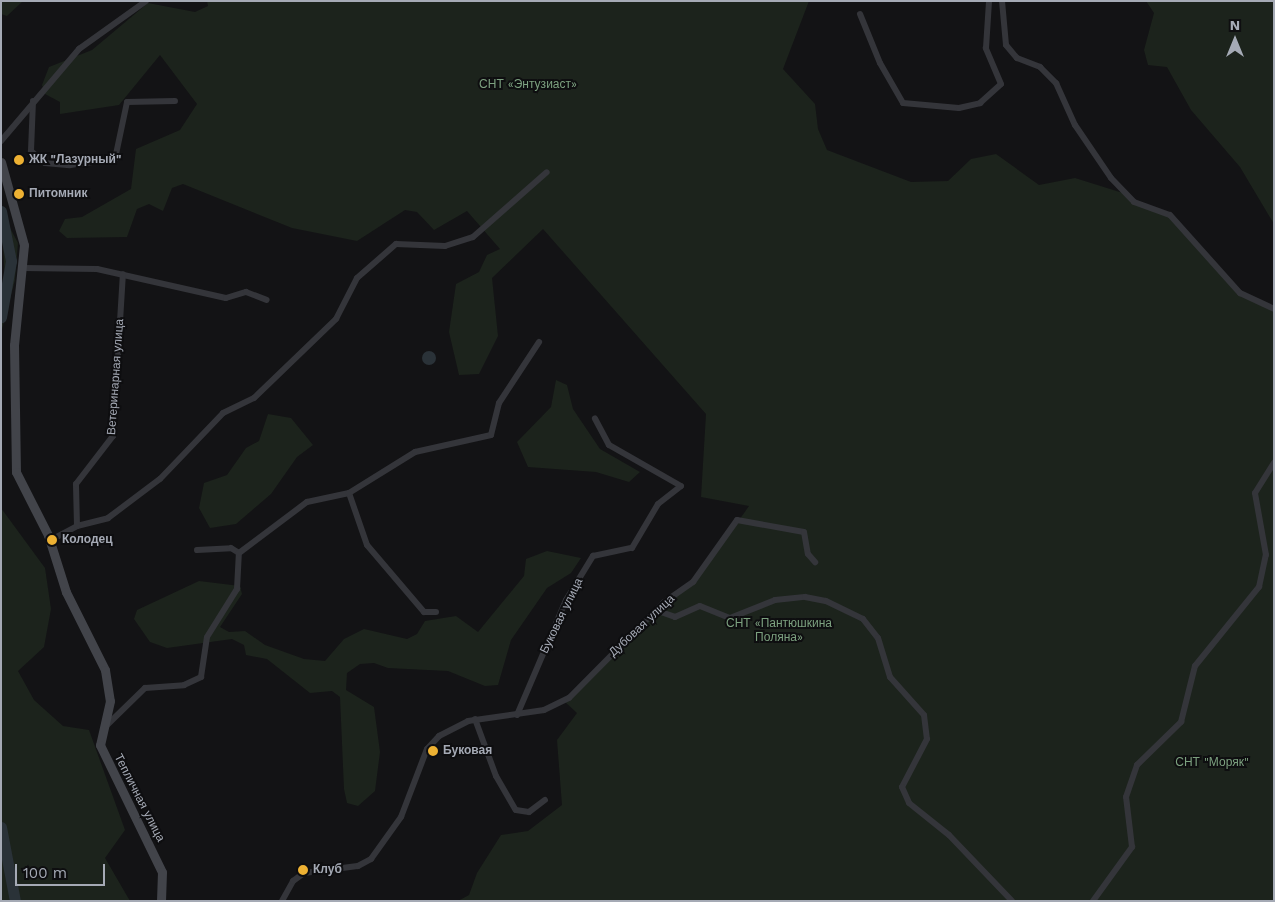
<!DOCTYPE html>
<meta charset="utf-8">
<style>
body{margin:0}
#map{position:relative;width:1275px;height:902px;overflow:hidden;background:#131315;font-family:"Work Sans",sans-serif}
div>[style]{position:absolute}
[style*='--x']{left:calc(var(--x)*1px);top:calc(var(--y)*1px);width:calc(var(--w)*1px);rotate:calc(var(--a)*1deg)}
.green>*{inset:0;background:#1c231c}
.water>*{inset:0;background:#2a3238}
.round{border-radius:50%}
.river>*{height:11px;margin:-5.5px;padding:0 5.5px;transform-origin:5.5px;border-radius:5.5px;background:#2a3238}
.street>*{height:6px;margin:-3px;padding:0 3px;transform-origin:3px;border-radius:3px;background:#34353a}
.secondary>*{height:9px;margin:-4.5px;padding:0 4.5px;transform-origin:4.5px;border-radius:4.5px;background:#42444a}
.dots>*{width:14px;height:14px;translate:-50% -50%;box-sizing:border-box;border:2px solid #0e0e10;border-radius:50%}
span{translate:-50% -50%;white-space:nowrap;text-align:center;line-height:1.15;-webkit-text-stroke:4px #0e0e10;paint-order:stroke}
.park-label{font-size:12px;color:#7ca07f}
.poi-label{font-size:12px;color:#a5aab5;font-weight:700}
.left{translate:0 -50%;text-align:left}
.street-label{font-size:12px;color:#a5aab5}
.frame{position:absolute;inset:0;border:2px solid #a5aab5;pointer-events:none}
.north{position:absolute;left:1210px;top:15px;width:50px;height:50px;-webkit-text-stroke:4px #0e0e10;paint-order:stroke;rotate:0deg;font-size:14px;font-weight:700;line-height:20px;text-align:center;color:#a5aab5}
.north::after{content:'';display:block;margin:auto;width:18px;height:22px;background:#a5aab5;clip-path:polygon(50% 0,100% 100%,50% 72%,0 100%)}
.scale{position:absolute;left:15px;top:864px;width:90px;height:22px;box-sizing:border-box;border:2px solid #a5aab5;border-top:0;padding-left:6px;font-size:15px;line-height:18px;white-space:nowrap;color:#a5aab5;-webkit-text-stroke:4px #0e0e10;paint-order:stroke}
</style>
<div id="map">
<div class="green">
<div style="clip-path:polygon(1px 1px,23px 1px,7px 16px,1px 14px)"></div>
<div style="clip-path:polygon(207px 1px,809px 1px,783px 69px,815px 104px,818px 129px,827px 150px,911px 182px,948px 181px,971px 159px,996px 154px,1039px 185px,1075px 178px,1126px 194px,1134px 202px,1170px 215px,1240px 293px,1274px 309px,1274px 901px,458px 901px,469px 895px,477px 873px,501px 835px,528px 831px,562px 805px,557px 740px,577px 713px,564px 701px,666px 599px,694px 584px,749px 506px,701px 497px,706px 414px,543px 229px,492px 278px,498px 336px,479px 374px,459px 375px,449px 332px,456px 284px,479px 272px,487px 255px,500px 249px,467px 211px,434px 230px,417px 212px,405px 210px,357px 241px,292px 228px,183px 184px,172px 188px,163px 211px,149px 204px,137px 209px,127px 237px,67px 238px,59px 231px,65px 219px,82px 217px,131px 189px,136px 149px,180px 130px,197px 104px,160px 55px,119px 105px,60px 114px,60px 102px,45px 94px,42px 85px,49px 67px,92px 50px,148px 3px,195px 12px,208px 6px)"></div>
<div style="clip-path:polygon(1146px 1px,1274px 1px,1274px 224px,1240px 167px,1191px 110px,1167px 67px,1148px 65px,1144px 50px,1154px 13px)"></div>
<div style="clip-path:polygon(1px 211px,18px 243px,15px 280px,1px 333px,5px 281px)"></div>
<div style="clip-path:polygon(556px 380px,567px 385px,573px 409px,600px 449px,640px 472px,629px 482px,596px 472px,528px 467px,517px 442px,551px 407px)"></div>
<div style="clip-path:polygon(268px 414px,291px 418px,313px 445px,297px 457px,271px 494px,236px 524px,210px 528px,199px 508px,204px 483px,227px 475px,246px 448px,259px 441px)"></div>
<div style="clip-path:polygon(1px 508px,45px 568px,51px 609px,44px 647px,18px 671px,34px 700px,63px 726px,89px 730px,125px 830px,105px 858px,130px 901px,1px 901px)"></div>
<div style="clip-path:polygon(547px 551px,581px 558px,571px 573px,547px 588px,511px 640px,498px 685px,485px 686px,448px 671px,388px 668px,374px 663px,360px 664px,347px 673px,346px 690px,374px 707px,380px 752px,375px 791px,358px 806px,347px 803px,344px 789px,340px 697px,332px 691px,310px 693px,267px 659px,246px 655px,244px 645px,232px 639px,167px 648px,150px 642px,134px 619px,137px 610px,199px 581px,240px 586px,242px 594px,220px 627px,229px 632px,245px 631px,265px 645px,304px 659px,325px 661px,344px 639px,364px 629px,407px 639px,417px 634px,425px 621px,456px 616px,478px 632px,524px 576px,526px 559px)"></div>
</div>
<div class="water">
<div class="round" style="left:422px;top:351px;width:14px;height:14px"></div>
</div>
<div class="river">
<div style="--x:1;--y:211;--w:51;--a:78.7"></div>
<div style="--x:11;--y:261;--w:57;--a:100.1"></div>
<div style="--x:1;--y:827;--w:75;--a:79.3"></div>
</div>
<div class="street">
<div style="--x:1002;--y:1;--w:44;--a:84.8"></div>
<div style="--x:1006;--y:45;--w:17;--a:50"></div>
<div style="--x:1017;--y:58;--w:25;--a:21"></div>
<div style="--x:1040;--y:67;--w:23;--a:45"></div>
<div style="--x:1056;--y:83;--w:46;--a:65.7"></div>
<div style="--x:1075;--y:125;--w:64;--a:55.8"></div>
<div style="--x:1111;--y:178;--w:33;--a:46"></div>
<div style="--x:1134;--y:202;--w:38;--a:20"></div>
<div style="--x:1170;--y:215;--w:105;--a:48.1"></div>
<div style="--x:1240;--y:293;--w:38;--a:25"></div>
<div style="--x:860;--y:14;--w:53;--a:67.8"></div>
<div style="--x:880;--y:63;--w:46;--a:60.1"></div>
<div style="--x:903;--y:103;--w:56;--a:5.1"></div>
<div style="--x:959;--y:108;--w:22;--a:-13"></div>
<div style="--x:980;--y:103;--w:28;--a:-42"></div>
<div style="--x:1001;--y:84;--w:39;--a:-113"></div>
<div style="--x:986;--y:48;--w:47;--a:-86.3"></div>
<div style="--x:33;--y:101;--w:50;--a:92.3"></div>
<div style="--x:31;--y:151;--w:18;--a:41"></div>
<div style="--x:45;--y:163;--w:25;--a:5"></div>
<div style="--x:70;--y:165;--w:45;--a:-7.6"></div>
<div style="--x:115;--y:159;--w:58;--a:-78.1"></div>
<div style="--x:127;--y:102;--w:48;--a:-1.2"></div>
<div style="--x:1;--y:141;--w:121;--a:-49.7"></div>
<div style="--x:79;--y:49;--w:82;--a:-35.6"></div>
<div style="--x:23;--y:268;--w:74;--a:0.8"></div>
<div style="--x:97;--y:269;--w:132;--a:12.7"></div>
<div style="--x:226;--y:298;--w:21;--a:-17"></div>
<div style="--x:246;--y:292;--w:22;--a:21"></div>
<div style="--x:349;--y:493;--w:55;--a:70.9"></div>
<div style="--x:367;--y:545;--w:88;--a:49.6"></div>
<div style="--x:424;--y:612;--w:12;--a:0"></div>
<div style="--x:77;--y:526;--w:32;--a:-14"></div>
<div style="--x:108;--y:518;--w:65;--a:-36.9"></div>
<div style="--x:160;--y:479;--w:91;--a:-46.3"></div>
<div style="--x:223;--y:413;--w:34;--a:-26"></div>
<div style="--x:254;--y:398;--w:114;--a:-43.9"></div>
<div style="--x:336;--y:319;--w:46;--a:-62.9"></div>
<div style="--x:357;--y:278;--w:52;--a:-41.1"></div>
<div style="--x:396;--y:244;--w:49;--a:2.3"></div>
<div style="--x:445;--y:246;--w:29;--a:-18"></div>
<div style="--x:473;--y:237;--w:98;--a:-41.3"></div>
<div style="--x:51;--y:540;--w:30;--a:-28"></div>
<div style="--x:77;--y:526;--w:42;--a:-91.4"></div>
<div style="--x:76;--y:484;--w:61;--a:-52.4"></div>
<div style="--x:113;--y:436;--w:162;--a:-86.5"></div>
<div style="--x:197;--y:550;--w:34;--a:-3"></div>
<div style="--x:231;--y:548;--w:9;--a:32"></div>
<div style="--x:658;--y:611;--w:18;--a:19"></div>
<div style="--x:675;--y:617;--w:27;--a:-24"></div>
<div style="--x:700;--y:606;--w:32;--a:22"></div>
<div style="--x:730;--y:618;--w:48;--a:-21.8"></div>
<div style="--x:775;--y:600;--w:30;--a:-6"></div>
<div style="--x:805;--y:597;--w:21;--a:11"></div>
<div style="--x:826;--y:601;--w:41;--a:25.9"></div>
<div style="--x:863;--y:619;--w:24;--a:52"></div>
<div style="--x:878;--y:638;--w:41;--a:72.9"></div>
<div style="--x:890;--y:677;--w:51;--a:48.2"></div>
<div style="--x:924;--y:715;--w:24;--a:83"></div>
<div style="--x:927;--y:739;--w:54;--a:117.5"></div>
<div style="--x:902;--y:787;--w:17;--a:66"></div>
<div style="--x:909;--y:803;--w:51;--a:38.7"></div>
<div style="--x:949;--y:835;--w:91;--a:46.3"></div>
<div style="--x:517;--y:715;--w:125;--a:-66.9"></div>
<div style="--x:566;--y:600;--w:52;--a:-58.5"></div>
<div style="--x:593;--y:556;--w:40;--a:-12"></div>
<div style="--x:632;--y:548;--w:51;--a:-59.4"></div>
<div style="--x:658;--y:504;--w:29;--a:-38"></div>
<div style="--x:681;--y:486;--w:83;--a:-150.3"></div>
<div style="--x:609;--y:445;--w:30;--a:-118"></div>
<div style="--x:475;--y:719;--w:61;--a:69.8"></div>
<div style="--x:496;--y:776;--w:39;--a:60"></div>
<div style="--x:516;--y:810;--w:13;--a:9"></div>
<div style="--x:529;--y:812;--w:20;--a:-37"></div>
<div style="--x:105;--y:727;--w:56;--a:-44.3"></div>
<div style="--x:145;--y:688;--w:39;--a:-4"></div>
<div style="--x:184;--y:685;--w:19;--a:-25"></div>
<div style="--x:201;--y:677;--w:40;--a:-81.5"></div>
<div style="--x:207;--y:637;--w:57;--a:-58"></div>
<div style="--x:237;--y:589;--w:36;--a:-87"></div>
<div style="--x:239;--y:553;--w:85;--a:-36.9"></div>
<div style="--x:307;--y:502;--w:43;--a:-12.1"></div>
<div style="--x:349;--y:493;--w:78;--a:-31.8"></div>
<div style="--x:415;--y:452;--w:78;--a:-12.6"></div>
<div style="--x:491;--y:435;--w:33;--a:-76"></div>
<div style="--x:499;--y:403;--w:73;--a:-56.7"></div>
<div style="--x:282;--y:901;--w:23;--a:-61"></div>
<div style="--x:293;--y:881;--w:14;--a:-36"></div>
<div style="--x:304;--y:873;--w:54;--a:-7.4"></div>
<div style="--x:358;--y:866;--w:15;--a:-28"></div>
<div style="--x:371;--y:859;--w:52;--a:-54.5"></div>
<div style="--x:401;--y:817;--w:73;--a:-69.1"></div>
<div style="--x:427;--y:749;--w:18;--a:-47"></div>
<div style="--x:439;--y:736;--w:33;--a:-27"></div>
<div style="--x:468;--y:721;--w:77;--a:-8.2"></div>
<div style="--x:544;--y:710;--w:28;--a:-26"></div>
<div style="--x:569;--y:698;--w:134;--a:-45.3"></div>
<div style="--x:663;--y:603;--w:37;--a:-35"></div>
<div style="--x:693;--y:582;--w:76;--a:-54.6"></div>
<div style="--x:737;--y:520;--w:68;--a:10.2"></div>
<div style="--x:804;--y:532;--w:22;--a:80"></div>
<div style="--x:808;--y:554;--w:11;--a:49"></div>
<div style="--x:1093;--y:901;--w:67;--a:-54.2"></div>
<div style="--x:1132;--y:847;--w:50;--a:-96.8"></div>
<div style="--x:1126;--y:797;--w:34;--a:-71"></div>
<div style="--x:1137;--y:765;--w:62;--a:-44.3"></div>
<div style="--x:1181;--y:722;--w:58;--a:-76"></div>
<div style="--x:1195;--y:666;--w:102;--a:-51"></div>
<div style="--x:1259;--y:587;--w:33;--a:-78"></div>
<div style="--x:1266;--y:555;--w:63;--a:-100.1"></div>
<div style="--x:1255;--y:493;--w:36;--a:-58"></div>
</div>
<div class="secondary">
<div style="--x:1;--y:162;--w:86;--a:74.5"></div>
<div style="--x:24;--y:245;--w:100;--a:95.7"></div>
<div style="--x:14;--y:345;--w:127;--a:89.1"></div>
<div style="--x:16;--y:472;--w:71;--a:63.1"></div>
<div style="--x:48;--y:535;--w:60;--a:72.5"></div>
<div style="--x:66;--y:592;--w:87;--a:63.4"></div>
<div style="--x:105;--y:670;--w:31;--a:81"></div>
<div style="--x:110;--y:701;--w:45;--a:102.8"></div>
<div style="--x:100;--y:745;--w:141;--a:64"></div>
<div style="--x:162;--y:872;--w:29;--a:92"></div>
</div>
<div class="dots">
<div style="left:19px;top:160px;background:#edb133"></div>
<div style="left:19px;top:194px;background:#edb133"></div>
<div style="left:52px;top:540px;background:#edb133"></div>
<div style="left:433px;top:751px;background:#edb133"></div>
<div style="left:303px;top:870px;background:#edb133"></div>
</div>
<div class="park-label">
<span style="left:528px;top:85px">СНТ «Энтузиаст»</span>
<span style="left:779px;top:631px">СНТ «Пантюшкина<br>Поляна»</span>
<span style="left:1212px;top:763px">СНТ "Моряк"</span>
</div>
<div class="poi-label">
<span class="left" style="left:29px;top:160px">ЖК "Лазурный"</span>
<span class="left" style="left:29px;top:194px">Питомник</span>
<span class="left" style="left:62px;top:540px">Колодец</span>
<span class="left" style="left:443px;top:751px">Буковая</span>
<span class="left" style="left:313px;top:870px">Клуб</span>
</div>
<div class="street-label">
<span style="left:116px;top:377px;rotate:-86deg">Ветеринарная улица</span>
<span style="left:562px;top:616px;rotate:-64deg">Буковая улица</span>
<span style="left:642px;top:626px;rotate:-43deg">Дубовая улица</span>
<span style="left:139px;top:798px;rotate:63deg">Тепличная улица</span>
</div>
<div class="frame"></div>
<div class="north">N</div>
<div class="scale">100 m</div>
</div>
